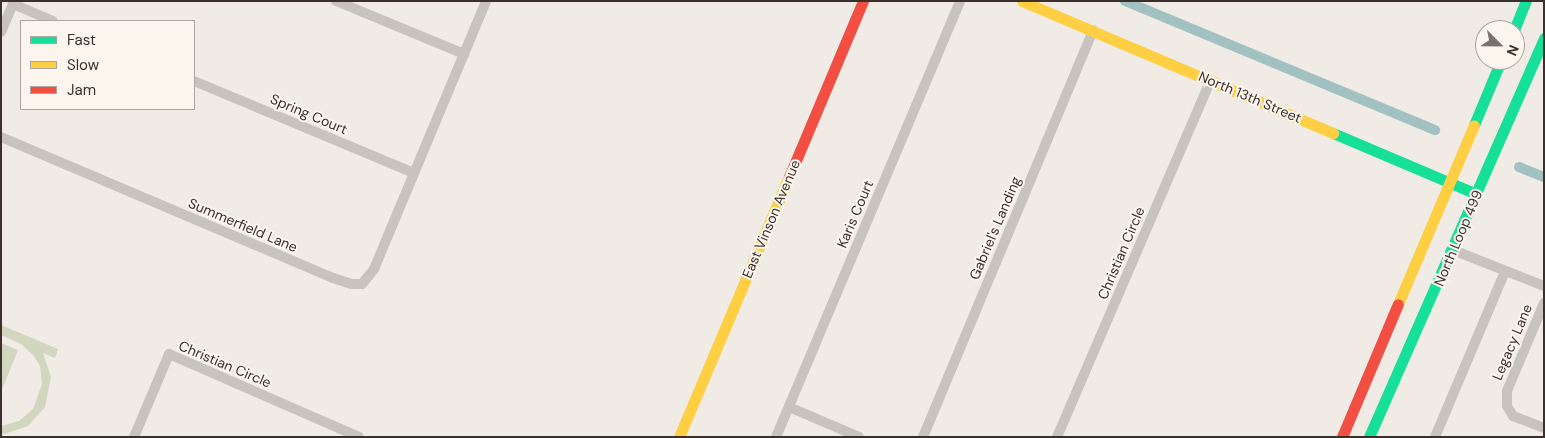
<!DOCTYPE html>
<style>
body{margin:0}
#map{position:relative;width:1545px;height:438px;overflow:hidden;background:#f0ebe5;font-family:"DM Sans",sans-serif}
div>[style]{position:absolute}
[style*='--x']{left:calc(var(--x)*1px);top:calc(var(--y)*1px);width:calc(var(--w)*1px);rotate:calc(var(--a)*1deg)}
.green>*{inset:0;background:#d1d6bf}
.canal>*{height:10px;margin:-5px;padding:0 5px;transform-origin:5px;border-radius:5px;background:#a1c2c1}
.street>*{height:10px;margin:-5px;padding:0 5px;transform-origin:5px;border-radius:5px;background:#c9c3be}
.fast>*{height:11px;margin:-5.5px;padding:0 5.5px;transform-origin:5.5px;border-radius:5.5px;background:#16e098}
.slow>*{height:11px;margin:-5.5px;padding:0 5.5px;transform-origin:5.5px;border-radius:5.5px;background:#ffcf43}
.jam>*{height:11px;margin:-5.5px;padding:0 5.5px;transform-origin:5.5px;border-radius:5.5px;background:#f24e42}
span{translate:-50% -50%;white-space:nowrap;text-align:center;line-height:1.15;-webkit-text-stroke:4px #fbf5ee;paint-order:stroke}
.street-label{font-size:14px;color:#3b302b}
.frame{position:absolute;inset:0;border:2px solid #3b302b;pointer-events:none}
.legend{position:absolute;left:20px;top:20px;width:175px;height:90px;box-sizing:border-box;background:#fbf5ee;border:1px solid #aea6a0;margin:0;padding:6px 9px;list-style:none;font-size:15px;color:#3b302b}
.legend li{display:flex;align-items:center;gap:10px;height:25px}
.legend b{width:25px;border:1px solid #aea6a0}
.north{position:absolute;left:1475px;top:20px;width:50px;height:50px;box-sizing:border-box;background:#fbf5ee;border:1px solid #aea6a0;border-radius:50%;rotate:113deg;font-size:14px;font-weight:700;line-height:20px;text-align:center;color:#3b302b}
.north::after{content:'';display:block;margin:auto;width:18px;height:22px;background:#7a716c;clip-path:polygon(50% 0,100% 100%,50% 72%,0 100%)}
</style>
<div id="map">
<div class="green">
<div style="clip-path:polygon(1px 325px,58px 349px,55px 358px,43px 353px,51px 377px,45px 407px,28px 426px,1px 435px,1px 426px,19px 421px,33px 409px,42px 384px,40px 366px,34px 356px,21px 344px,1px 335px)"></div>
<div style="clip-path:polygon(1px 343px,18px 350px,1px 392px)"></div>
</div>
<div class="canal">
<div style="--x:1125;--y:1;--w:336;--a:22.6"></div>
<div style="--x:1519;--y:167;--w:27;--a:22"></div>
</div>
<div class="street">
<div style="--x:336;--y:1;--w:139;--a:22.5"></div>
<div style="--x:13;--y:4;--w:43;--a:23"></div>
<div style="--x:1;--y:32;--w:34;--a:-67"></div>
<div style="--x:194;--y:81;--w:238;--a:22.7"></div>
<div style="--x:1;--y:137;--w:361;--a:23"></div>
<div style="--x:333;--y:278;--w:19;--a:18"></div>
<div style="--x:351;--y:284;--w:11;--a:0"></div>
<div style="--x:362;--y:284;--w:19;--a:-51"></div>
<div style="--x:374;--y:269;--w:290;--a:-67.3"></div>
<div style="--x:1453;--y:250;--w:98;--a:21.6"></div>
<div style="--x:1544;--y:303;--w:95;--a:112.8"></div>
<div style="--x:1507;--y:391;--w:15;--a:90"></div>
<div style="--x:1507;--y:406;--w:12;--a:59"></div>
<div style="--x:1513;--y:416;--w:33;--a:21"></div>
<div style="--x:789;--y:407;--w:76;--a:23.2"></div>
<div style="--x:134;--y:437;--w:90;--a:-67.1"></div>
<div style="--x:169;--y:354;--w:207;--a:23.6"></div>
<div style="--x:776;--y:437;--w:473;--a:-67.1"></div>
<div style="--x:923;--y:437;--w:441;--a:-67.3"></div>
<div style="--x:1057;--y:437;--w:387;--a:-66.7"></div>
<div style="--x:1435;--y:437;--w:180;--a:-67.1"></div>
</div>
<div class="fast">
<div style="--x:1514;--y:30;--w:31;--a:-68"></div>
<div style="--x:1474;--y:125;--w:70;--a:-67.4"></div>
<div style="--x:1333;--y:133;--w:156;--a:23"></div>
<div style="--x:1369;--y:437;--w:436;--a:-66.3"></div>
</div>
<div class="slow">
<div style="--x:1022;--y:1;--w:338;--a:23"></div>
<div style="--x:1398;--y:304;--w:194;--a:-67"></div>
<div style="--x:679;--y:437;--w:282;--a:-67.1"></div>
</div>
<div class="jam">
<div style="--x:789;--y:177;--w:191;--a:-67.2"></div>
<div style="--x:1342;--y:437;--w:144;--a:-67.2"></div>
</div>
<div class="street-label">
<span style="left:1250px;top:97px;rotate:23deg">North 13th Street</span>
<span style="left:309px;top:114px;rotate:23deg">Spring Court</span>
<span style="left:855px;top:214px;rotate:-67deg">Karis Court</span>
<span style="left:771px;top:219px;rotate:-67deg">East Vinson Avenue</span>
<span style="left:243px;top:225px;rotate:23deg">Summerfield Lane</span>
<span style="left:995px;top:228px;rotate:-67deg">Gabriel's Landing</span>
<span style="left:1458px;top:238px;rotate:-67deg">North Loop 499</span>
<span style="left:1121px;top:253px;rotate:-67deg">Christian Circle</span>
<span style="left:1512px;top:342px;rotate:-67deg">Legacy Lane</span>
<span style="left:225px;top:364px;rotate:23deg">Christian Circle</span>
</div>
<div class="frame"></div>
<ul class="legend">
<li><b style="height:6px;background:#16e098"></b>Fast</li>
<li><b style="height:6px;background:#ffcf43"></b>Slow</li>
<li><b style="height:6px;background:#f24e42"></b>Jam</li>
</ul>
<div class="north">N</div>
</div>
